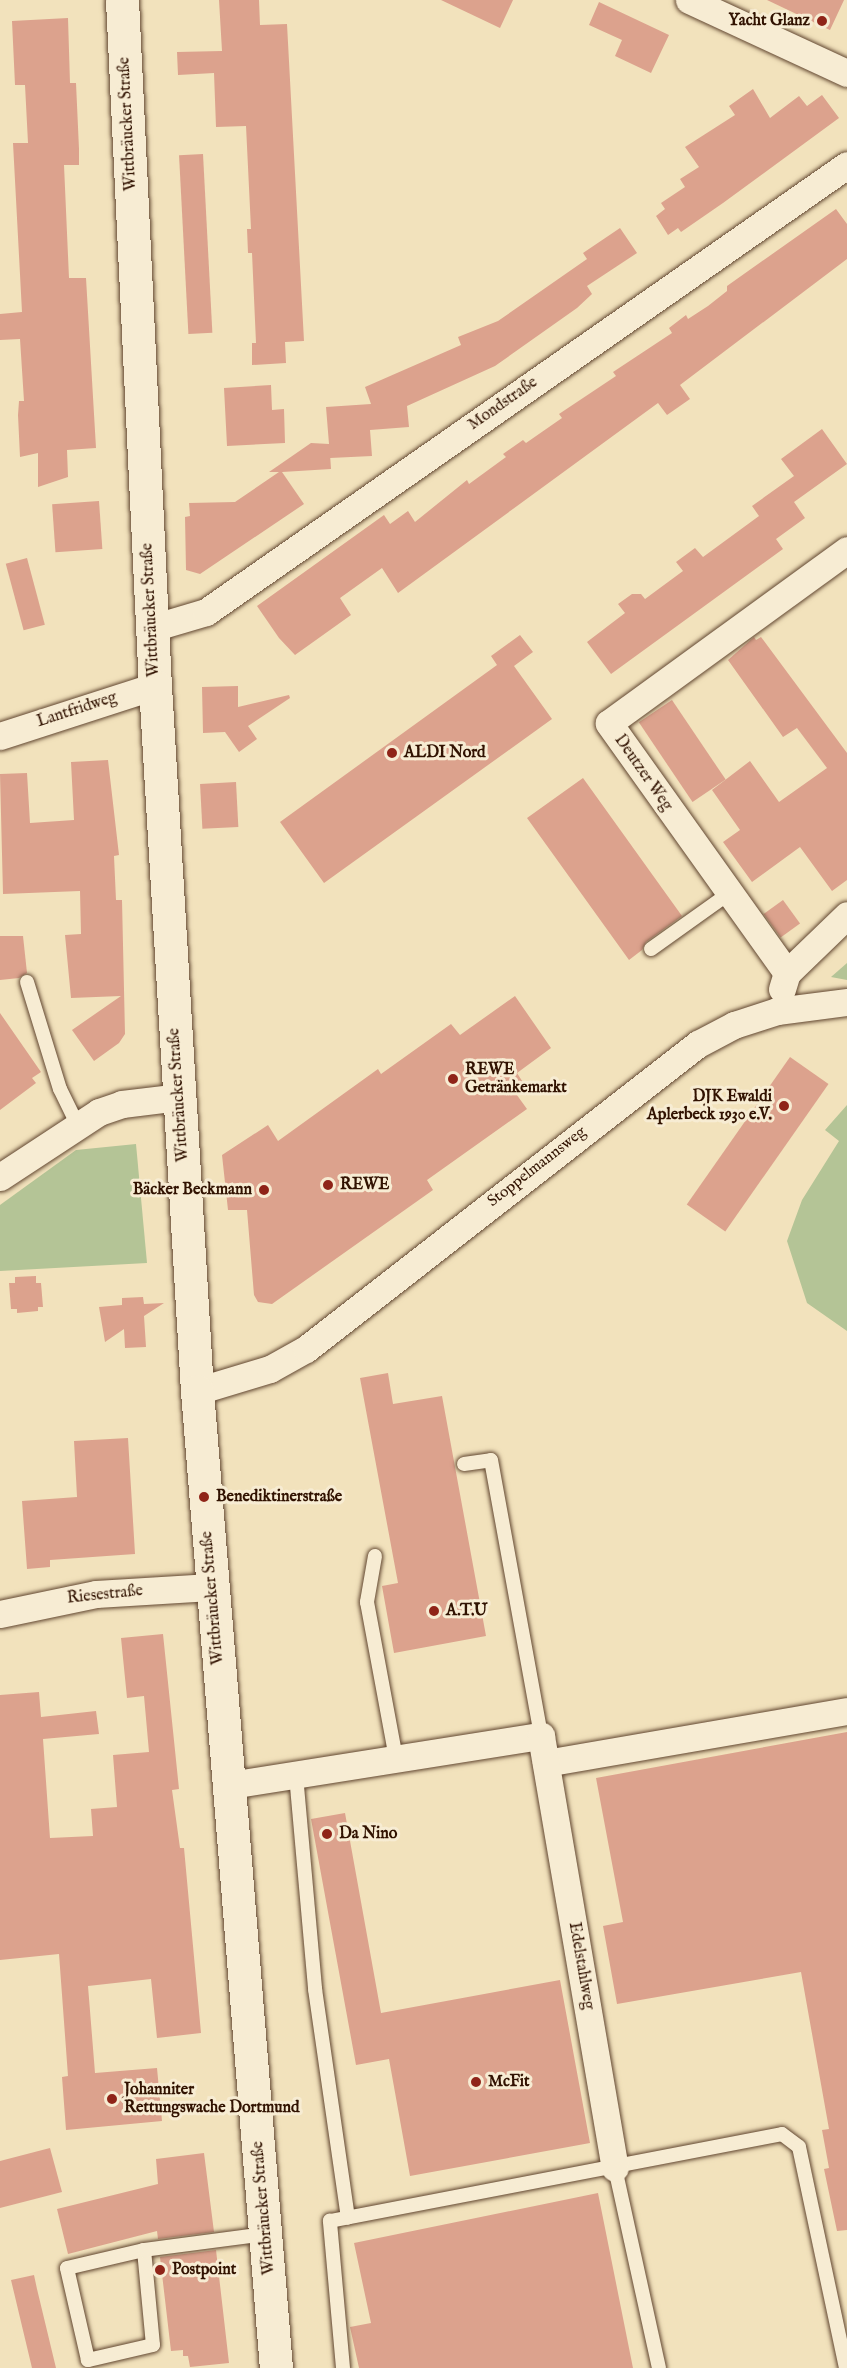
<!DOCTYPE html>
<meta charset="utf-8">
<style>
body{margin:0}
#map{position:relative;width:847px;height:2368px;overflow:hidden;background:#f2e2bc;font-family:"IM FELL English",serif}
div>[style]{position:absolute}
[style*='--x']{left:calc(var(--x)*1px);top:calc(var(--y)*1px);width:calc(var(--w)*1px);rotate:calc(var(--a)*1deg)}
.green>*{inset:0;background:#b4c496}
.building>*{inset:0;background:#dca28d;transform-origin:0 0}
.roads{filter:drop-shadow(0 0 2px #614630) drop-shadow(0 0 2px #614630)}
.lane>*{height:14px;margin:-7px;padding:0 7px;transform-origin:7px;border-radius:7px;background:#f7ecd3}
.street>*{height:27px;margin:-13.5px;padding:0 13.5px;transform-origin:13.5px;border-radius:13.5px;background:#f7ecd3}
.secondary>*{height:33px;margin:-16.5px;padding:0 16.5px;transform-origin:16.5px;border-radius:16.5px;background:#f7ecd3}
.dots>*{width:16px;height:16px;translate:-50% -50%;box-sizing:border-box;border:3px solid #f7ecd3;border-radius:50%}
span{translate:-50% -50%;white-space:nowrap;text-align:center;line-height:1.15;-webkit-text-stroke:6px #f7ecd3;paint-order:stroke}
.poi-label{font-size:16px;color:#311201;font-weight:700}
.right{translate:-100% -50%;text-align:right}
.left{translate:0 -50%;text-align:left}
.street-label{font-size:16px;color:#311201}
</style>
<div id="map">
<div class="green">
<div style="clip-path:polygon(847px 963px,847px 980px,831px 977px)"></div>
<div style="clip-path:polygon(847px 1105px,847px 1331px,807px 1303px,787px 1241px,802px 1200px,839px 1141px,825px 1130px)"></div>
<div style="clip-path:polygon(136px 1144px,147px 1263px,0 1271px,0 1205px,76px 1150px)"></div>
</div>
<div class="building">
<div style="clip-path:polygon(219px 0,259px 0,260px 25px,287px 24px,304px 341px,285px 342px,286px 363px,252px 365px,252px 343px,256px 343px,252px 253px,248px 253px,247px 229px,251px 229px,246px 126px,216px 127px,214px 73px,178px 75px,177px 52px,222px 51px)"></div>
<div style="clip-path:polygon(441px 0,513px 0,500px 28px)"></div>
<div style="clip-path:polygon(767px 0,844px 0,830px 30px)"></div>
<div style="clip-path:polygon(599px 2px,669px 35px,651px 73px,615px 56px,622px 40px,589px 25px)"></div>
<div style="clip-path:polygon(68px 18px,70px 83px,76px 83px,79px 149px,79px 165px,64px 165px,69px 278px,86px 278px,96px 448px,67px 450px,68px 477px,38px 487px,38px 453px,20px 457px,18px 415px,19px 401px,24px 401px,20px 339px,0 340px,0 314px,22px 312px,13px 143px,28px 143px,25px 85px,15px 85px,12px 21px)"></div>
<div style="clip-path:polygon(753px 89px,770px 118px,799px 96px,807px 106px,822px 95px,839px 118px,723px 203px,681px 232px,678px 228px,668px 235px,656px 216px,665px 209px,661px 203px,685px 187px,680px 179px,699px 167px,685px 147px,735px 115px,729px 106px)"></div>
<div style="left:203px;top:154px;width:179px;height:24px;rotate:87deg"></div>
<div style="clip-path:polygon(836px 209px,847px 224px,847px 259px,680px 385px,690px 399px,667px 415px,658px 403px,398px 593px,382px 568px,340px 598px,351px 615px,295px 655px,279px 638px,257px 606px,384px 515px,390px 524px,408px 511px,415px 522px,467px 480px,469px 484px,506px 457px,503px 454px,523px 440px,526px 443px,562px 418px,559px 414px,616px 376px,613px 372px,672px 333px,669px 328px,686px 315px,688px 319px,708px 306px,727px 291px,727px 286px)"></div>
<div style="clip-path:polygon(620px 228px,637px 253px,587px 286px,592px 294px,577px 308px,495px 366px,407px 406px,409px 427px,370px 430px,372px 456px,330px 458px,330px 454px,331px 469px,282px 472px,304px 504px,200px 574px,186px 570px,185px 517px,190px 516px,189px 503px,235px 502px,279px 472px,269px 472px,311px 443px,329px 444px,326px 407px,371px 404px,365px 387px,461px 345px,458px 337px,498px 321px,587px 259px,583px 253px)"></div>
<div style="clip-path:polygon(271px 385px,272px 410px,284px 409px,285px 443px,227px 446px,224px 388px)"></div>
<div style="clip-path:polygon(822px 429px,847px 464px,794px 502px,805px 518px,776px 539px,783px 549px,611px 674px,587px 642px,625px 613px,618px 604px,632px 594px,641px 594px,645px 599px,683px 571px,676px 562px,695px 548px,703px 557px,759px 516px,752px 506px,794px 476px,781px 459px)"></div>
<div style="left:99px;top:501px;width:48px;height:47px;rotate:86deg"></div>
<div style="left:27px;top:558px;width:69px;height:22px;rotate:75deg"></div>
<div style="clip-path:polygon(520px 635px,533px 652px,514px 666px,552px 719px,324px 883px,280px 822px,497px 665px,491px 656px)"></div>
<div style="clip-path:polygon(754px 637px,756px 640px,761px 637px,847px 753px,847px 880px,832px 891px,800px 847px,752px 882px,723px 842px,740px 830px,712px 790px,750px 761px,779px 802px,827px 768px,797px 728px,783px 737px,728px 660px)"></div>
<div style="clip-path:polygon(238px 686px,238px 707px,289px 695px,290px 698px,248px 726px,257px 739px,239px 752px,225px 732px,203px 733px,202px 687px)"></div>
<div style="left:672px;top:700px;width:96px;height:40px;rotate:56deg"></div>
<div style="clip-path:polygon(108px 760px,119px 855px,114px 856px,116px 900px,122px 900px,125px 1034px,119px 1043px,94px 1061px,72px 1030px,121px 996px,71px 998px,65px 935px,81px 934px,80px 891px,3px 894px,0 774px,27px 773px,30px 823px,74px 820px,71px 762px)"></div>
<div style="clip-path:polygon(583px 778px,682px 916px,646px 942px,642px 950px,629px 960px,527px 818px)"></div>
<div style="left:236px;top:782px;width:45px;height:36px;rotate:87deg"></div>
<div style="left:783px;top:900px;width:29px;height:24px;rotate:54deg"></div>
<div style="clip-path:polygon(0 936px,23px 936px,27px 973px,19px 978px,0 980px)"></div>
<div style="clip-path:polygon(515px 996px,551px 1048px,517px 1073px,524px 1084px,514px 1091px,527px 1109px,427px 1180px,433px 1190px,272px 1304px,258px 1302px,254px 1295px,247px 1210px,228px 1210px,222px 1155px,268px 1125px,278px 1141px,378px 1069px,381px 1074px,451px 1024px,460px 1035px)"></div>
<div style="clip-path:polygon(0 1013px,41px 1072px,32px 1078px,36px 1083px,0 1110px)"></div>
<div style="left:790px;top:1057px;width:47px;height:180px;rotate:35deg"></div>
<div style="clip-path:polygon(36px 1276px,36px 1283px,41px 1283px,43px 1307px,38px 1307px,38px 1311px,17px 1313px,17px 1309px,11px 1309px,9px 1283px,15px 1283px,15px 1277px)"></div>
<div style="clip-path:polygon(143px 1297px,144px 1304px,164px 1303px,144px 1316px,146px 1347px,125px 1348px,124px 1329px,105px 1342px,99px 1307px,122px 1305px,122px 1298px)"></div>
<div style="clip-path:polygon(388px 1373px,393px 1404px,442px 1396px,486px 1636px,394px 1653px,382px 1586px,398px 1583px,360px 1378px)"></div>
<div style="clip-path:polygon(128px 1438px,135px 1554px,50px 1560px,50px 1567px,27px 1569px,22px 1501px,77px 1497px,74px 1441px)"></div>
<div style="clip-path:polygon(163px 1634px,179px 1789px,172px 1790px,180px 1848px,184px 1848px,201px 2033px,157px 2038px,151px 1979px,88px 1986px,95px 2073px,157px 2068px,162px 2121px,66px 2130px,62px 2077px,68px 2076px,59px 1954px,0 1960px,0 1695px,39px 1692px,41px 1717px,96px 1711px,99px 1734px,43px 1739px,50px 1838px,93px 1836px,91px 1809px,117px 1807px,113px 1755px,149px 1752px,144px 1696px,127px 1698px,121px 1638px)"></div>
<div style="clip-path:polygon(847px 1732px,847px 2230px,837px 2231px,824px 2169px,829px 2168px,822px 2130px,829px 2129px,801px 1972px,617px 2004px,603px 1926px,623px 1922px,596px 1778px)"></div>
<div style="clip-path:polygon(345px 1813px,381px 2013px,560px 1980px,590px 2143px,410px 2176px,389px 2059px,356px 2065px,311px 1819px)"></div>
<div style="clip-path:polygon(50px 2148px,62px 2192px,0 2208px,0 2161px)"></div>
<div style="clip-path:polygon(204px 2153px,214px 2232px,158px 2239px,157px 2231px,68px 2254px,57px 2209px,158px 2184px,156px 2159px)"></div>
<div style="clip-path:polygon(598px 2193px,633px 2368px,359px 2368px,350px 2327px,371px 2323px,354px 2243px)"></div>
<div style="clip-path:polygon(216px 2250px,229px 2363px,190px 2367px,188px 2356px,183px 2356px,183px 2350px,171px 2351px,160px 2257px)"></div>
<div style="clip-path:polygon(34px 2275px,37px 2289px,56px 2368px,32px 2368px,11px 2280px)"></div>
</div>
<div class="roads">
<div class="lane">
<div style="--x:651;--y:949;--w:95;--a:-35.5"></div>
<div style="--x:27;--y:982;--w:112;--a:72.9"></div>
<div style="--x:60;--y:1089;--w:39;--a:64"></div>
<div style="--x:464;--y:1464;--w:27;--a:-8"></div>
<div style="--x:491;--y:1460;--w:280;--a:79.7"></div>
<div style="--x:375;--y:1556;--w:47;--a:99.9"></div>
<div style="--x:367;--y:1602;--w:159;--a:79.5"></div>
<div style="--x:296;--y:1775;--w:215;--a:84.9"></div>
<div style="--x:315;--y:1989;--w:231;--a:81.8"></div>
<div style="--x:615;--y:2168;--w:205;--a:77.6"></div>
<div style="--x:144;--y:2250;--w:95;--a:84.6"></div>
<div style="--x:153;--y:2345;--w:67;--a:167"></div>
<div style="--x:88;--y:2360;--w:94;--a:-102.9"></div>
<div style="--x:67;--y:2268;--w:79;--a:-13.2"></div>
<div style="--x:144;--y:2250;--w:123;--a:-7.5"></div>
<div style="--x:343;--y:2368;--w:148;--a:-95.1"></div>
<div style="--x:330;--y:2221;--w:460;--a:-10.9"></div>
<div style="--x:782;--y:2134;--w:21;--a:37"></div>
<div style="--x:799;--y:2147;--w:226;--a:78"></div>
</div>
<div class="street">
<div style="--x:689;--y:0;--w:174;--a:24.8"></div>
<div style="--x:152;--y:628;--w:56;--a:-16.5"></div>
<div style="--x:206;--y:612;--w:781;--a:-34.89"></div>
<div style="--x:0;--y:736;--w:163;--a:-17.9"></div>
<div style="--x:787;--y:973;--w:307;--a:-125.5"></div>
<div style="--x:609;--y:723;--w:294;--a:-36"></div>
<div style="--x:782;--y:989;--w:17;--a:-73"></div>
<div style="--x:787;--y:973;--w:83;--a:-44"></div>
<div style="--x:0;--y:1177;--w:118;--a:-33.3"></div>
<div style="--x:99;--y:1112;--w:24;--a:-19"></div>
<div style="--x:122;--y:1104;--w:57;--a:-7"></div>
<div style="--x:197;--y:1391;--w:76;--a:-16.8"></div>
<div style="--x:270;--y:1369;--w:41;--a:-29.1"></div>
<div style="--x:306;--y:1349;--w:497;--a:-37.9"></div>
<div style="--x:698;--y:1044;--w:41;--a:-27.8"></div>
<div style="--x:734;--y:1025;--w:45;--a:-18"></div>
<div style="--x:777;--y:1011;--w:71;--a:-7.3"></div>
<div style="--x:0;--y:1614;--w:98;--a:-11.8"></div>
<div style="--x:96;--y:1594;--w:115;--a:-3.5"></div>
<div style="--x:546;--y:1763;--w:305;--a:-9.8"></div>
<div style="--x:230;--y:1785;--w:315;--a:-9"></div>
<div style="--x:541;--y:1736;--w:438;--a:80.3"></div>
</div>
<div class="secondary">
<div style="--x:122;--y:0;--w:687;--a:87.25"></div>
<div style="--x:155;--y:686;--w:706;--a:86.59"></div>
<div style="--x:197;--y:1391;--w:980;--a:85.38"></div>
</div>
</div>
<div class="dots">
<div style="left:822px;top:21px;background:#8f2418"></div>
<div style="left:392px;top:753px;background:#8f2418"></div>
<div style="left:453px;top:1079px;background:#8f2418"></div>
<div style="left:784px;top:1106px;background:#8f2418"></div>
<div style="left:328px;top:1185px;background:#8f2418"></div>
<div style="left:264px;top:1190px;background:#8f2418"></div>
<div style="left:204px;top:1497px;background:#8f2418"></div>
<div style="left:434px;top:1611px;background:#8f2418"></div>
<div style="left:327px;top:1834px;background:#8f2418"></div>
<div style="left:476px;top:2082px;background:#8f2418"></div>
<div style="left:112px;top:2099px;background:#8f2418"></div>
<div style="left:160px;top:2270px;background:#8f2418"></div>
</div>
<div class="poi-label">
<span class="right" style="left:810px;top:21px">Yacht Glanz</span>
<span class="left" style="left:404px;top:753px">ALDI Nord</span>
<span class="left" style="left:465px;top:1079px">REWE<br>Getränkemarkt</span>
<span class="right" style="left:772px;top:1106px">DJK Ewaldi<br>Aplerbeck 1930 e.V.</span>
<span class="left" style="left:340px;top:1185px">REWE</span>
<span class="right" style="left:252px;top:1190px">Bäcker Beckmann</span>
<span class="left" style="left:216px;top:1497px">Benediktinerstraße</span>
<span class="left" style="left:446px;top:1611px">A.T.U</span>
<span class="left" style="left:339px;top:1834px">Da Nino</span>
<span class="left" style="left:488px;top:2082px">McFit</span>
<span class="left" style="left:124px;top:2099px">Johanniter<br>Rettungswache Dortmund</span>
<span class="left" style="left:172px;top:2270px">Postpoint</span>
</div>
<div class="street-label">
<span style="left:128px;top:124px;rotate:-93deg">Wittbräucker Straße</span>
<span style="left:503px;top:404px;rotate:-35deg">Mondstraße</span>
<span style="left:151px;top:610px;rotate:-93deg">Wittbräucker Straße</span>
<span style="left:77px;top:710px;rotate:-18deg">Lantfridweg</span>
<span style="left:643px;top:773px;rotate:55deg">Deutzer Weg</span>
<span style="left:179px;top:1095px;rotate:-94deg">Wittbräucker Straße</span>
<span style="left:537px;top:1167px;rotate:-38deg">Stoppelmannsweg</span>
<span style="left:105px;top:1595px;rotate:-6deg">Riesestraße</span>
<span style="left:213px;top:1598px;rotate:-95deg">Wittbräucker Straße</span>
<span style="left:581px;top:1966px;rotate:80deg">Edelstahlweg</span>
<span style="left:264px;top:2208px;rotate:-95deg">Wittbräucker Straße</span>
</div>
</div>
